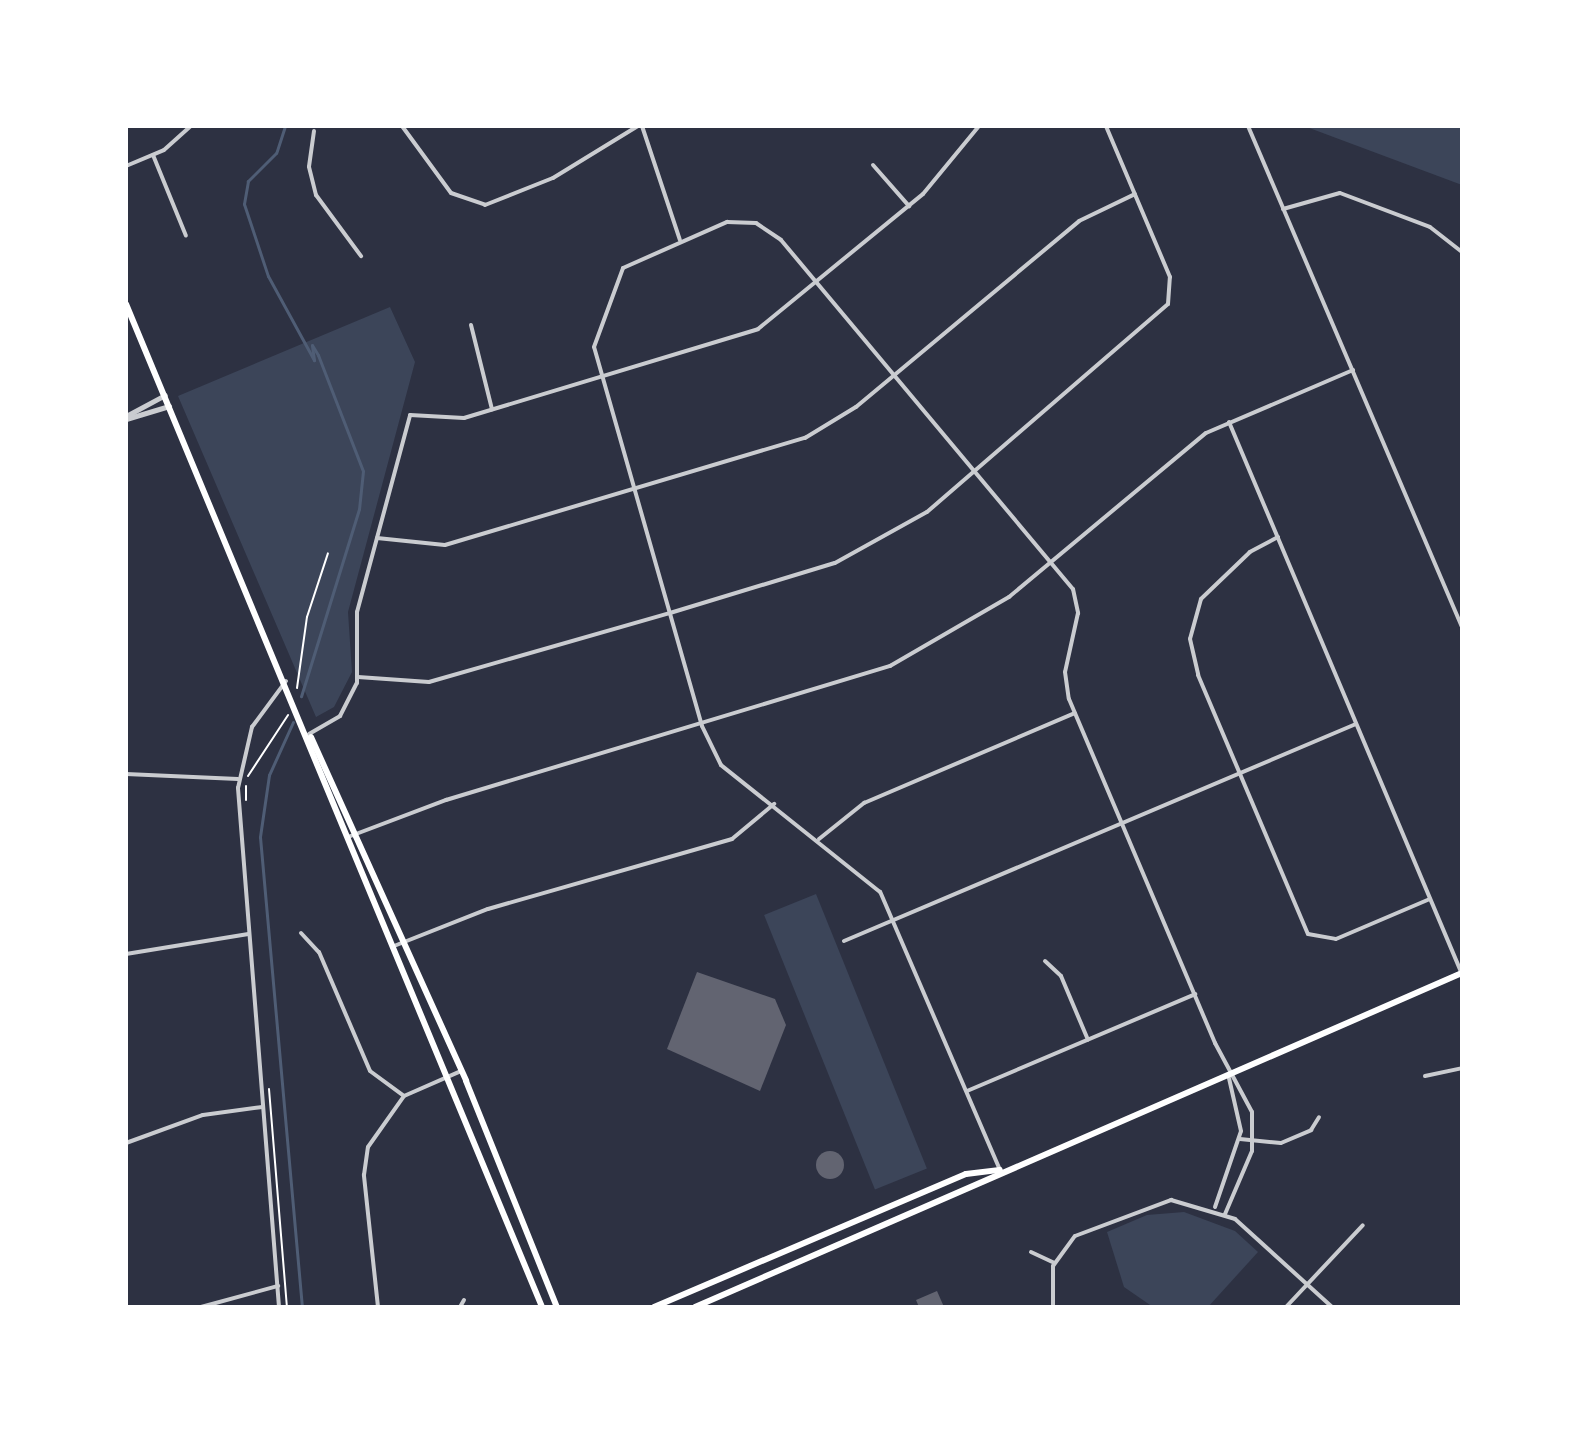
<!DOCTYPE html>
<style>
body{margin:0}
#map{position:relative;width:1588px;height:1433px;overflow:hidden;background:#2d3142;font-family:Georgia,serif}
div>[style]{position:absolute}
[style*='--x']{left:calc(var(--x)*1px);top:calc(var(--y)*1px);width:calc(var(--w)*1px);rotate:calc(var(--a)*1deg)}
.green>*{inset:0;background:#3c4559;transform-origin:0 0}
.stream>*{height:3px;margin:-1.5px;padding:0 1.5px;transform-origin:1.5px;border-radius:1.5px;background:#4f5d75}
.building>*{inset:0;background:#626471}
.round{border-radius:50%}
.path>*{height:2px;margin:-1px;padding:0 1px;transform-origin:1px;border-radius:1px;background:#fff}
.minor>*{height:4px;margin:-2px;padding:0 2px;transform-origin:2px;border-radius:2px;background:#caccd0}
.tertiary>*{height:5px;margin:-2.5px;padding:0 2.5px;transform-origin:2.5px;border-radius:2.5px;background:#caccd0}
.secondary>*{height:6px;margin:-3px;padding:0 3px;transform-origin:3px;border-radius:3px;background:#fff}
span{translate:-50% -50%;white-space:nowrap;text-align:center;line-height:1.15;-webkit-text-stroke:8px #fff;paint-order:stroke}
.frame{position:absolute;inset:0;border:128px solid #fff;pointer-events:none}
</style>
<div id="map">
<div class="green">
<div style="clip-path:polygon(1304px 126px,1462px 126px,1462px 185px)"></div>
<div style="clip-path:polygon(390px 307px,415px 362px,348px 612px,352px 672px,334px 707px,316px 717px,178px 396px)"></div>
<div style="left:816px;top:894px;width:296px;height:56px;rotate:68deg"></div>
<div style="clip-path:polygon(1184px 1212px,1235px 1231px,1258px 1252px,1208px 1307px,1153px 1307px,1124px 1287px,1107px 1232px,1147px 1215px)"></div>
</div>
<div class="stream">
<div style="--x:285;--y:126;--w:28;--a:108"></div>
<div style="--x:276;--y:153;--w:40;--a:135"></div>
<div style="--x:248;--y:181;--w:23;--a:100"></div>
<div style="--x:244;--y:204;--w:76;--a:71.6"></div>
<div style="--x:268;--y:276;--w:96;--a:61.3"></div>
<div style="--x:314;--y:360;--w:15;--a:-98"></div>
<div style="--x:312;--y:345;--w:12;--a:59"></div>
<div style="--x:318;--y:355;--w:124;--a:68.8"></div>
<div style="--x:363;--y:471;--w:38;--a:96"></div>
<div style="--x:359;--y:509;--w:196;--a:107.2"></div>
<div style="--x:293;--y:722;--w:58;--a:114.4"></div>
<div style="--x:269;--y:775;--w:63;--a:98.3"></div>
<div style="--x:260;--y:837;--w:472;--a:84.9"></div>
</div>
<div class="building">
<div style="clip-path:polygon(697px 972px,775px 999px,786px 1025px,760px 1091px,667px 1049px)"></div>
<div class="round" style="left:816px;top:1151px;width:28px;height:28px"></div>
<div style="clip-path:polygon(937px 1291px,944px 1307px,919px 1307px,916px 1300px)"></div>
</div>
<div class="path">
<div style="--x:297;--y:688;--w:72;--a:-82"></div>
<div style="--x:307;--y:617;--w:67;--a:-71.8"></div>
<div style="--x:248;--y:776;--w:73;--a:-56.7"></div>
<div style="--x:246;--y:786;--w:14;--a:90"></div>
<div style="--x:269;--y:1089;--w:219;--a:85.3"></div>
</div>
<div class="minor">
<div style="--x:305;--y:126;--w:37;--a:0"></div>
<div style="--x:402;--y:126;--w:83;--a:53.8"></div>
<div style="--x:451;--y:193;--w:36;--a:19"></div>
<div style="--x:485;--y:205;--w:73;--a:-21.7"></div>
<div style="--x:553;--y:178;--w:100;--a:-31.5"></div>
<div style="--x:642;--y:126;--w:120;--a:71.6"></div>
<div style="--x:1248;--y:126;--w:545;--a:66.87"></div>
<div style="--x:314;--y:131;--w:36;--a:98"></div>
<div style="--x:309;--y:167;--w:29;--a:76"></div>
<div style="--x:316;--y:195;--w:76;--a:53.6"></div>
<div style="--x:153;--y:155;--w:87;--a:67.8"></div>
<div style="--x:873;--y:165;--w:55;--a:48.7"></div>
<div style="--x:126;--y:166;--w:41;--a:-22.8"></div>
<div style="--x:164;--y:150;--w:36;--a:-42"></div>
<div style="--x:1283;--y:209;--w:59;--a:-15.7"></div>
<div style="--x:1340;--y:193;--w:96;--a:20.7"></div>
<div style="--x:1430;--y:227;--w:41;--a:38"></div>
<div style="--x:471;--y:325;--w:87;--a:76"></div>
<div style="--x:1229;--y:422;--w:599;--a:67.12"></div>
<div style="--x:1278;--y:537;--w:32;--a:152"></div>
<div style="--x:1250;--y:552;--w:68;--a:136.2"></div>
<div style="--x:1201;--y:599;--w:41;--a:105.4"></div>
<div style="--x:1190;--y:639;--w:37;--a:77"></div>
<div style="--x:1198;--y:675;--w:281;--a:67"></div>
<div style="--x:1308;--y:934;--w:28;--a:10"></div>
<div style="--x:1336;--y:939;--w:102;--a:-23.1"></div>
<div style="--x:377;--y:538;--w:68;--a:5.9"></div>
<div style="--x:445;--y:545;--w:376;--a:-16.6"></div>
<div style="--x:805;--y:438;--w:60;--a:-31.3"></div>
<div style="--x:856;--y:407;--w:290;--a:-39.8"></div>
<div style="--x:1079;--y:221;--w:62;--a:-25.7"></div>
<div style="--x:358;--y:677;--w:71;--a:4"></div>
<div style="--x:429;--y:682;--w:251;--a:-16"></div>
<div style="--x:670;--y:613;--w:172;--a:-16.9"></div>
<div style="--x:835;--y:563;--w:105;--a:-29"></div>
<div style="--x:927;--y:512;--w:318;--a:-40.8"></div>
<div style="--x:1168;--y:304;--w:27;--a:-86"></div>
<div style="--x:1170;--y:277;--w:164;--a:-113"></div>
<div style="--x:309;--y:734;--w:36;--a:-30"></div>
<div style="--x:340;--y:716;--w:37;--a:-63"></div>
<div style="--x:357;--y:683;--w:71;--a:-90"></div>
<div style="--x:357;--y:612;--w:204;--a:-74.9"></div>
<div style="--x:410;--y:415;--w:54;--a:3.2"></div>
<div style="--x:464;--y:418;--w:307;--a:-16.8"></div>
<div style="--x:758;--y:329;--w:213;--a:-39.3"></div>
<div style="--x:923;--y:194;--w:88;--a:-50.5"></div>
<div style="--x:126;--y:774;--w:112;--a:2.6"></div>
<div style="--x:348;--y:837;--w:105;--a:-20.7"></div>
<div style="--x:446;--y:800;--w:464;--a:-16.8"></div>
<div style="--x:890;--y:666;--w:138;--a:-30.1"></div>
<div style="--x:1009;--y:597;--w:256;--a:-39.8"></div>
<div style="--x:1206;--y:433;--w:160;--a:-23.2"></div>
<div style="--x:819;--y:839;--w:58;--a:-38.7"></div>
<div style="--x:864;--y:803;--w:229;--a:-23.1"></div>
<div style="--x:301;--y:933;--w:26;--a:47"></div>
<div style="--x:319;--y:952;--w:129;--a:66.8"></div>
<div style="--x:370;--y:1071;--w:42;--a:36.3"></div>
<div style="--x:844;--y:941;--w:556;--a:-22.97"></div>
<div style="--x:394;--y:946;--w:101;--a:-21.5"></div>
<div style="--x:488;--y:909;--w:254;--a:-16"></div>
<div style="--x:732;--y:839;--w:55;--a:-39.8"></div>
<div style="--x:126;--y:954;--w:124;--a:-9.3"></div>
<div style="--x:1045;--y:961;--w:22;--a:43"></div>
<div style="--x:1061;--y:976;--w:69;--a:67.1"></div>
<div style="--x:1425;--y:1076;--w:38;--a:-12"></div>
<div style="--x:967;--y:1091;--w:248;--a:-23"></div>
<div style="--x:1240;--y:1139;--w:41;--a:5.6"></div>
<div style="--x:1281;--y:1143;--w:33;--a:-23"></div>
<div style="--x:1311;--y:1130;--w:15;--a:-58"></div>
<div style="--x:126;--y:1143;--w:82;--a:-20"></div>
<div style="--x:203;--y:1115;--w:60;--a:-7.7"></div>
<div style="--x:1000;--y:1170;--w:303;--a:-113.3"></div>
<div style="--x:880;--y:892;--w:203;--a:-141.4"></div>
<div style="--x:721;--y:765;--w:43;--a:-116"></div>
<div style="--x:702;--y:726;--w:394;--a:-105.9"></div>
<div style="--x:594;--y:347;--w:84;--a:-69.8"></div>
<div style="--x:623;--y:268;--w:114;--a:-23.9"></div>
<div style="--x:727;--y:222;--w:29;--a:2"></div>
<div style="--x:756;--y:223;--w:30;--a:34"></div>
<div style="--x:781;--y:240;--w:455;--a:50.1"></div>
<div style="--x:1073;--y:589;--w:25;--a:78"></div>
<div style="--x:1078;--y:613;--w:60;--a:102.4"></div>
<div style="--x:1065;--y:672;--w:27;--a:82"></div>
<div style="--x:1069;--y:699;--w:374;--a:67"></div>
<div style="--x:1215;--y:1043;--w:78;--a:61.8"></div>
<div style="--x:1252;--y:1112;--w:39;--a:90"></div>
<div style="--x:1252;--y:1151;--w:69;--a:113.2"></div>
<div style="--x:1215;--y:1207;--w:80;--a:-71.1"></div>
<div style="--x:1241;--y:1131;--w:58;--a:-102.8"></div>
<div style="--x:1031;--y:1252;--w:26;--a:25"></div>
<div style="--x:201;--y:1307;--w:80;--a:-15.3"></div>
<div style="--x:279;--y:1307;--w:521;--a:-94.52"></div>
<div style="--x:238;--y:788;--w:63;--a:-77.1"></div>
<div style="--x:252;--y:727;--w:57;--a:-53.5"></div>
<div style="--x:378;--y:1307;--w:133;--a:-96.1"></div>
<div style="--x:364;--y:1175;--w:28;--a:-82"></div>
<div style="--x:368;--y:1147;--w:62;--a:-54.8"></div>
<div style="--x:404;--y:1096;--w:62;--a:-23.7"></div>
<div style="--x:460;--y:1307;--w:8;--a:-60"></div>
<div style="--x:1053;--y:1307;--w:41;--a:-90"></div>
<div style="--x:1053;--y:1266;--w:37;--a:-54"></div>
<div style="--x:1075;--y:1236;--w:103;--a:-20.6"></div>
<div style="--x:1171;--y:1200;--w:67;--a:16.5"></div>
<div style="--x:1235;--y:1219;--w:131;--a:42.2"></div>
<div style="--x:1286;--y:1307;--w:112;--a:-46.8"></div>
</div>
<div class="tertiary">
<div style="--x:126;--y:416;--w:44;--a:-28.3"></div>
<div style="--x:126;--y:419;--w:45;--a:-16.8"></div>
</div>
<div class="secondary">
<div style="--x:126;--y:304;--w:1086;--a:67.47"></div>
<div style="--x:311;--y:737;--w:377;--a:65.7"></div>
<div style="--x:466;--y:1081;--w:244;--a:68.1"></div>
<div style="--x:654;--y:1307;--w:339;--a:-23.1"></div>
<div style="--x:966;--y:1174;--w:34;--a:-7"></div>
<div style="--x:695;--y:1307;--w:837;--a:-23.53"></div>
</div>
<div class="frame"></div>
</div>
